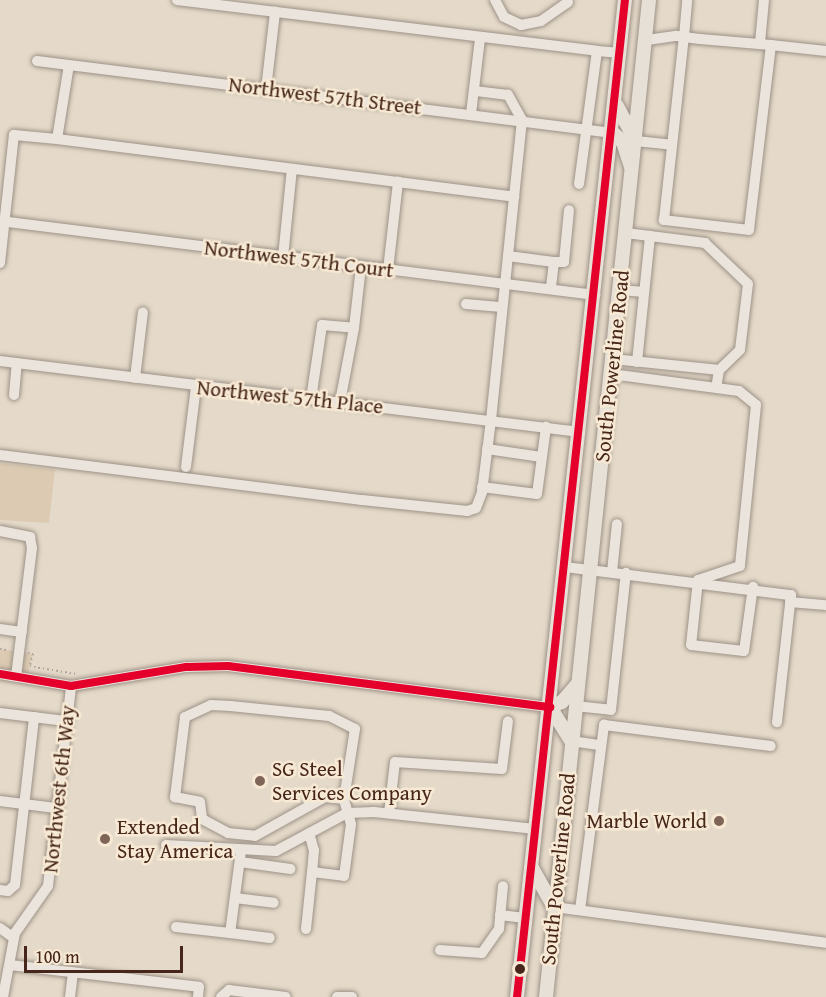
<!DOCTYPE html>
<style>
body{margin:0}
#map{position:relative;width:826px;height:997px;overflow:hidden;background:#e5dac9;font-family:"Gentium Book Plus",serif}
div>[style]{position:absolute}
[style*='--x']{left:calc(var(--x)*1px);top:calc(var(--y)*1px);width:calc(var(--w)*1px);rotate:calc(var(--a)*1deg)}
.green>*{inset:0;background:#dccbb2}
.path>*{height:2px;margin-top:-1px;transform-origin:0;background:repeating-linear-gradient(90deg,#ada59e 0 1.5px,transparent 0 4.5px)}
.roads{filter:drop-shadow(0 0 2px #9d9287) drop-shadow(0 0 2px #9d9287)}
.minor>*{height:10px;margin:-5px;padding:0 5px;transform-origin:5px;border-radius:5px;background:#eae4dc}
.major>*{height:14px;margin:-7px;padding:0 7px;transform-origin:7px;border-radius:7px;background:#e7e0d6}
.bus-1>*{height:8px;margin:-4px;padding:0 4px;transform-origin:4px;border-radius:4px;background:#e4002b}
.dots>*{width:16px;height:16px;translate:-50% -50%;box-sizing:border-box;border:3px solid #f7e9d3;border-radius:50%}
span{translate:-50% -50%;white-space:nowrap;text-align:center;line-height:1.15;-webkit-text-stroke:5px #f7e9d3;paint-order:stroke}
.street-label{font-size:21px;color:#46261a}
.poi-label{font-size:21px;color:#46261a}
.left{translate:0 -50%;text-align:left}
.right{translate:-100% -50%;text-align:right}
.scale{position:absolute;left:24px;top:946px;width:159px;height:27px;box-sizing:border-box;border:3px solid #46261a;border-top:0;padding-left:8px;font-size:18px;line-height:21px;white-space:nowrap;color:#46261a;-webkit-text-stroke:4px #f7e9d3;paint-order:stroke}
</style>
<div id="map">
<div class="green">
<div style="clip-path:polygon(0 463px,55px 470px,49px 523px,0 520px)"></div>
<div style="clip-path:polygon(0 649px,33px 654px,28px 674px,0 668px)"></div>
</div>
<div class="path">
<div style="--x:0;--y:649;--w:8;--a:7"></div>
<div style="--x:28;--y:653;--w:5;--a:11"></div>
<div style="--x:33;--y:654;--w:11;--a:105"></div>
<div style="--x:30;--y:665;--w:4;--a:27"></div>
<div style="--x:34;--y:667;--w:43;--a:9.5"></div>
</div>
<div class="roads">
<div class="minor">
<div style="--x:177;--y:0;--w:423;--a:6.9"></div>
<div style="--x:495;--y:0;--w:19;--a:62"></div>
<div style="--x:504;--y:17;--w:19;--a:25"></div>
<div style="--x:521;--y:25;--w:20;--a:-11"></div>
<div style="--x:541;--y:21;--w:33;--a:-35"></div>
<div style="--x:647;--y:40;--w:30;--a:-8"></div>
<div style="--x:677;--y:36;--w:7;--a:8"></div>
<div style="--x:684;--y:37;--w:16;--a:7"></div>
<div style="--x:700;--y:39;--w:71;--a:4.8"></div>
<div style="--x:771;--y:45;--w:186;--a:96.8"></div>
<div style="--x:749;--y:230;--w:86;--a:-173.3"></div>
<div style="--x:664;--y:220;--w:184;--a:-83.8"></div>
<div style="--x:684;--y:37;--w:37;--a:-85"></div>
<div style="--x:760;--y:43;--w:43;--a:-84.7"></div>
<div style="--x:771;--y:45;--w:55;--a:6.2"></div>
<div style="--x:37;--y:61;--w:580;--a:7.13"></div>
<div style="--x:266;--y:89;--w:78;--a:-83.3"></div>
<div style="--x:471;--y:114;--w:77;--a:-83.2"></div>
<div style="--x:57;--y:139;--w:461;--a:7.2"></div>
<div style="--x:636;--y:141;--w:36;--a:6"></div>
<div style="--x:579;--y:184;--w:134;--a:-82.3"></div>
<div style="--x:597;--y:51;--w:24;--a:5"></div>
<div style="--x:0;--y:221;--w:600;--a:7.09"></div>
<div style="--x:626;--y:233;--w:80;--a:7.2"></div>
<div style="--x:705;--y:243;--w:59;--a:43.6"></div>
<div style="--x:748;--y:284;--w:66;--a:96.9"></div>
<div style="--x:740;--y:350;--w:29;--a:136"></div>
<div style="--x:719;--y:370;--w:18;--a:99"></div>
<div style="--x:508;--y:256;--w:46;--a:7.4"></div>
<div style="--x:554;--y:262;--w:26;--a:97"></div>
<div style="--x:283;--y:257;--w:88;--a:-84.2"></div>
<div style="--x:554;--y:262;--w:10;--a:0"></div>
<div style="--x:564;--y:262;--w:52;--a:-84.5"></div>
<div style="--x:0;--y:263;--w:129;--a:-83.8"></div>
<div style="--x:14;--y:135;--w:43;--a:5.3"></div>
<div style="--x:57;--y:139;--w:75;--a:-80.8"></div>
<div style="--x:388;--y:270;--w:89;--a:-83.5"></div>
<div style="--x:620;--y:290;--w:24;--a:5"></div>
<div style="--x:466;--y:304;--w:36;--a:5"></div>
<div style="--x:613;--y:359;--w:107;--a:5.9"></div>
<div style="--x:0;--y:361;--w:584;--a:6.98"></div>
<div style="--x:637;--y:362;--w:127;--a:-84.1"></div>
<div style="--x:611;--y:374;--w:129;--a:7.6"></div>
<div style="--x:739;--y:391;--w:22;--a:39"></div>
<div style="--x:756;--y:405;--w:162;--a:95.7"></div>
<div style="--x:740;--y:566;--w:44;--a:161.6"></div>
<div style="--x:698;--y:580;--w:65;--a:96.1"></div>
<div style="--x:691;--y:645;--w:53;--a:6.5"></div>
<div style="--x:744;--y:651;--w:65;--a:-82"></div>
<div style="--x:135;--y:378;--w:66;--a:-83.1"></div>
<div style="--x:14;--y:395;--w:32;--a:-85"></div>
<div style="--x:311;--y:399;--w:75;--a:-81.5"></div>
<div style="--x:322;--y:325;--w:32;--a:5"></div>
<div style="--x:354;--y:328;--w:61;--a:-83.5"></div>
<div style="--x:340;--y:402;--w:75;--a:-79.3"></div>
<div style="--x:487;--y:449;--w:55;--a:8.4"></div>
<div style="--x:0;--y:455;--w:365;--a:7.1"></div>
<div style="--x:362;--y:500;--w:106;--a:6"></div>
<div style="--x:467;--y:511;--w:9;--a:-18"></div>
<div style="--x:476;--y:508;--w:17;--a:-69"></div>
<div style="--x:482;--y:492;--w:73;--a:-82.9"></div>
<div style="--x:491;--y:420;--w:302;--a:-84.1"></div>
<div style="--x:522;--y:120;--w:29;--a:-119"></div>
<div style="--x:508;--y:95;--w:34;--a:-173"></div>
<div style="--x:186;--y:467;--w:81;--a:-82.9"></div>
<div style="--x:482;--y:487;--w:55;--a:7.3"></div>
<div style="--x:537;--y:494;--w:68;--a:-82.3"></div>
<div style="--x:0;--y:531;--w:31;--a:11"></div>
<div style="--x:30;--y:537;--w:11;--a:80"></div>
<div style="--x:32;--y:548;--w:129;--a:97.1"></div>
<div style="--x:565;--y:567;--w:228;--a:7.1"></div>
<div style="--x:791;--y:595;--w:128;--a:96.3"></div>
<div style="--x:612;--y:572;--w:48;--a:-84.1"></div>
<div style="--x:790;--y:602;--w:36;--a:5"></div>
<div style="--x:0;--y:629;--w:22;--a:8"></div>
<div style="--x:0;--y:674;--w:72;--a:9.6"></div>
<div style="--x:71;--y:686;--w:117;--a:-9.4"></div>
<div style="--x:186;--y:667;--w:42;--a:-1.4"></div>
<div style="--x:228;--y:666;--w:325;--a:7.3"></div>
<div style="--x:575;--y:706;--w:36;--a:6"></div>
<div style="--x:611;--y:710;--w:138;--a:-83.8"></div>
<div style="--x:0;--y:713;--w:66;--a:6.9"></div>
<div style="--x:571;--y:741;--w:30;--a:8"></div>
<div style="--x:0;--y:801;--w:56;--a:7.1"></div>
<div style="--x:389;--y:813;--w:51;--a:-83.3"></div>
<div style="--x:395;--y:762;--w:107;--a:3.7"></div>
<div style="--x:502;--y:769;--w:48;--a:-82.9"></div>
<div style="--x:309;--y:833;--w:18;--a:74"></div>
<div style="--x:314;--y:850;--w:22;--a:95"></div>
<div style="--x:312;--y:872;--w:32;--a:7"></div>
<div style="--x:344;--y:876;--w:52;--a:-82.3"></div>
<div style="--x:351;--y:824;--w:26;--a:-106"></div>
<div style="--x:344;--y:799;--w:71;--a:-81.1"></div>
<div style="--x:355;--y:729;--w:29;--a:-153"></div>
<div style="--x:329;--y:716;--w:99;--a:-174.2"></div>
<div style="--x:231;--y:706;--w:20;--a:-177"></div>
<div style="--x:211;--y:705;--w:29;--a:155"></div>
<div style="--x:185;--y:717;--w:81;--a:97.1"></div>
<div style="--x:175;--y:797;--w:25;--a:11"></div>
<div style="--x:200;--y:802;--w:17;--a:83"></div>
<div style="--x:202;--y:819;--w:30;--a:28"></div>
<div style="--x:228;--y:833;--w:27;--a:6"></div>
<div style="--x:255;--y:836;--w:80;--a:-29.1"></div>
<div style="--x:325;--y:797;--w:19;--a:6"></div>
<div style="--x:166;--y:845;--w:110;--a:3.1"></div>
<div style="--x:276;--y:851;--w:81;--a:-28.2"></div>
<div style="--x:347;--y:813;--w:27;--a:-2"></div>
<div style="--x:374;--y:812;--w:162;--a:6"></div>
<div style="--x:241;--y:851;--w:83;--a:97.6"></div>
<div style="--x:230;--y:933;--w:40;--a:7.1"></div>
<div style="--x:240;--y:862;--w:51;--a:7.8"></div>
<div style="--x:0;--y:890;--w:8;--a:7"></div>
<div style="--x:8;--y:891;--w:9;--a:-41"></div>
<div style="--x:15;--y:885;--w:169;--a:-83.5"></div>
<div style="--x:235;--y:898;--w:39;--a:7"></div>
<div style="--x:554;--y:907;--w:274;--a:7.5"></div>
<div style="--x:580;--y:910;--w:187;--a:-82.6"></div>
<div style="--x:604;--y:725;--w:168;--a:7.2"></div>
<div style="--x:500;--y:915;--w:25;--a:7"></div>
<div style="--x:176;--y:927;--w:54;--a:6.3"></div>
<div style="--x:0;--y:928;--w:17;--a:36"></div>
<div style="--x:306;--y:929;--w:57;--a:-84"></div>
<div style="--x:440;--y:950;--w:42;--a:4.1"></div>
<div style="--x:482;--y:953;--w:29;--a:-55"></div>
<div style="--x:499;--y:929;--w:43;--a:-84.7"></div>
<div style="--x:10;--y:965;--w:190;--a:6.6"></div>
<div style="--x:199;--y:987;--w:10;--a:96"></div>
<div style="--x:3;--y:997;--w:65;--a:-79.4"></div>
<div style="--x:15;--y:933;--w:57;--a:-54.9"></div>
<div style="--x:48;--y:886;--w:201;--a:-83.4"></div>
<div style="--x:70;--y:997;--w:24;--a:-83"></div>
<div style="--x:221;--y:997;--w:11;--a:-41"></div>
<div style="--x:229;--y:990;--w:57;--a:7"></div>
<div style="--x:337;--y:997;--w:15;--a:0"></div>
</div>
<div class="major">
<div style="--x:617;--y:106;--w:40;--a:62"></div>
<div style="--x:613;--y:133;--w:13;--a:42"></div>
<div style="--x:623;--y:142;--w:26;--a:72"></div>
<div style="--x:550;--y:707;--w:39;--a:58"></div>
<div style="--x:550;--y:707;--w:13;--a:-23"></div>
<div style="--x:562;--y:702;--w:23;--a:-49"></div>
<div style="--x:532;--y:868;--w:45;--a:60.6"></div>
<div style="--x:517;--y:997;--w:1003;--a:-83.82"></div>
<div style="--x:546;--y:997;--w:1002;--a:-84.1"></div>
</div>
</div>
<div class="bus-1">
<div style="--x:0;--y:674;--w:72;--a:9.6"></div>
<div style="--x:71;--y:686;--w:117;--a:-9.4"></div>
<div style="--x:186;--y:667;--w:42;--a:-1.4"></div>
<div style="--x:228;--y:666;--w:325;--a:7.3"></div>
<div style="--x:517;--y:997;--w:1003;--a:-83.82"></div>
</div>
<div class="dots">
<div style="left:260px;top:781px;background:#7e6557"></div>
<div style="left:719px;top:821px;background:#7e6557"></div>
<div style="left:105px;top:839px;background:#7e6557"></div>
<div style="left:520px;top:969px;background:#46261a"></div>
</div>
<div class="street-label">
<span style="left:325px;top:96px;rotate:7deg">Northwest 57th Street</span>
<span style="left:299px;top:259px;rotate:7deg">Northwest 57th Court</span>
<span style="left:612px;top:366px;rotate:-84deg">South Powerline Road</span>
<span style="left:290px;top:397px;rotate:6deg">Northwest 57th Place</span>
<span style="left:59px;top:789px;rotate:-84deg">Northwest 6th Way</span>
<span style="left:558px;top:869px;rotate:-84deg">South Powerline Road</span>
</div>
<div class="poi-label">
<span class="left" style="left:272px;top:781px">SG Steel<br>Services Company</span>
<span class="right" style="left:707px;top:821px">Marble World</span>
<span class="left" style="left:117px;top:839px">Extended<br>Stay America</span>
</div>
<div class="scale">100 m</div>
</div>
